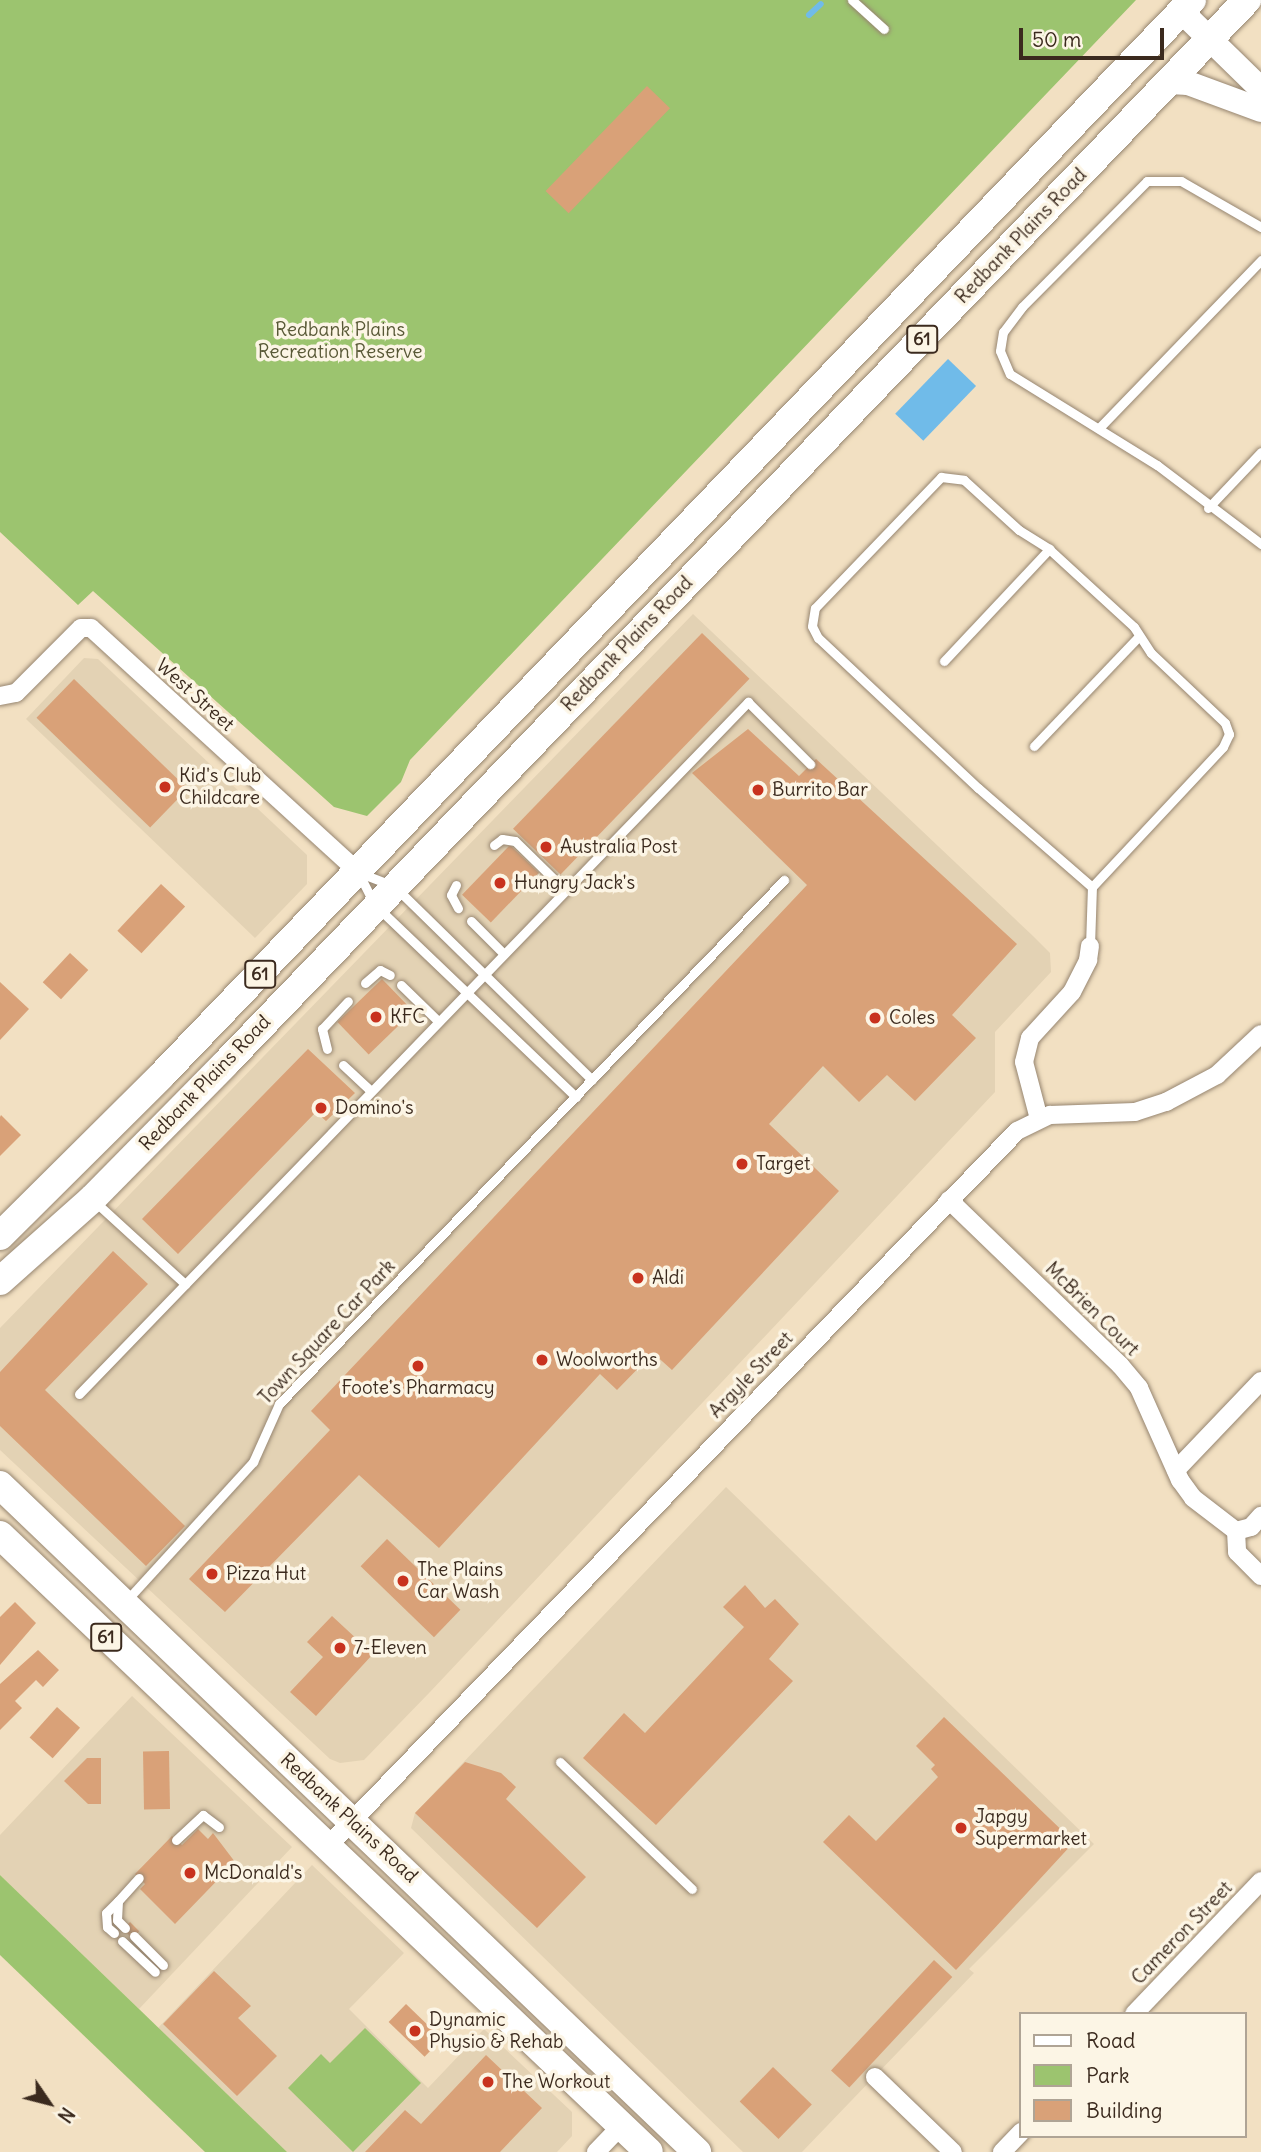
<!DOCTYPE html>
<style>
body{margin:0}
#map{position:relative;width:1261px;height:2152px;overflow:hidden;background:#f2e0c2;font-family:Delius,sans-serif}
div>[style]{position:absolute}
[style*='--x']{left:calc(var(--x)*1px);top:calc(var(--y)*1px);width:calc(var(--w)*1px);rotate:calc(var(--a)*1deg)}
.built>*{inset:0;background:#e3d2b4}
.green>*{inset:0;background:#9cc46f}
.water>*{inset:0;background:#70bbe9;transform-origin:0 0}
.stream>*{height:6px;margin:-3px;padding:0 3px;transform-origin:3px;border-radius:3px;background:#70bbe9}
.building>*{inset:0;background:#d9a178;transform-origin:0 0}
.roads{filter:drop-shadow(0 0 2px #968570) drop-shadow(0 0 2px #968570)}
.lane>*{height:9px;margin:-4.5px;padding:0 4.5px;transform-origin:4.5px;border-radius:4.5px;background:#fff}
.street>*{height:18px;margin:-9px;padding:0 9px;transform-origin:9px;border-radius:9px;background:#fff}
.secondary>*{height:24px;margin:-12px;padding:0 12px;transform-origin:12px;border-radius:12px;background:#fff}
.primary>*{height:28px;margin:-14px;padding:0 14px;transform-origin:14px;border-radius:14px;background:#fff}
.dots>*{width:19px;height:19px;translate:-50% -50%;box-sizing:border-box;border:4px solid #fcf5e5;border-radius:50%}
span{translate:-50% -50%;white-space:nowrap;text-align:center;line-height:1.15;-webkit-text-stroke:7px #fcf5e5;paint-order:stroke}
.shield-label span{padding:2px 5px;background:#fcf5e5;border:2px solid;border-radius:5px;-webkit-text-stroke-width:0}
.shield-label{font-size:18px;color:#3b2a1e;font-weight:700}
.street-label{font-size:19px;color:#3b2a1e}
.park-label{font-size:19px;color:#585836}
.poi-label{font-size:19px;color:#3b2a1e}
.left{translate:0 -50%;text-align:left}
.legend{position:absolute;left:1019px;top:2012px;width:228px;height:126px;box-sizing:border-box;background:#fcf5e5;border:2px solid #afa495;margin:0;padding:9px 12px;list-style:none;font-size:21px;color:#3b2a1e}
.legend li{display:flex;align-items:center;gap:14px;height:35px}
.legend b{width:35px;border:2px solid #afa495}
.north{position:absolute;left:14px;top:2068px;width:70px;height:70px;-webkit-text-stroke:5px #fcf5e5;paint-order:stroke;rotate:125deg;font-size:19px;font-weight:700;line-height:28px;text-align:center;color:#3b2a1e}
.north::after{content:'';display:block;margin:auto;width:24px;height:32px;background:#3b2a1e;clip-path:polygon(50% 0,100% 100%,50% 72%,0 100%)}
.scale{position:absolute;left:1019px;top:28px;width:145px;height:32px;box-sizing:border-box;border:4px solid #3b2a1e;border-top:0;padding-left:9px;font-size:21px;line-height:24px;white-space:nowrap;color:#3b2a1e;-webkit-text-stroke:5px #fcf5e5;paint-order:stroke}
</style>
<div id="map">
<div class="built">
<div style="clip-path:polygon(693px 614px,1033px 936px,1050px 953px,1051px 972px,995px 1032px,995px 1092px,430px 1692px,364px 1760px,340px 1763px,330px 1759px,0 1450px,0 1328px)"></div>
<div style="clip-path:polygon(84px 658px,98px 659px,307px 855px,307px 884px,255px 938px,26px 719px)"></div>
<div style="clip-path:polygon(726px 1487px,1094px 1844px,969px 1969px,974px 1973px,802px 2152px,743px 2152px,411px 1828px,415px 1813px)"></div>
<div style="clip-path:polygon(132px 1696px,292px 1847px,139px 2009px,0 1875px,0 1835px)"></div>
<div style="clip-path:polygon(312px 1865px,404px 1953px,349px 2009px,428px 2088px,484px 2029px,572px 2112px,572px 2136px,557px 2152px,287px 2152px,158px 2028px)"></div>
</div>
<div class="green">
<div style="clip-path:polygon(0 0,1136px 0,410px 760px,401px 782px,367px 816px,334px 807px,93px 591px,78px 605px,0 532px)"></div>
<div style="clip-path:polygon(0 1875px,139px 2009px,287px 2152px,205px 2152px,0 1955px)"></div>
<div style="clip-path:polygon(365px 2028px,421px 2083px,353px 2152px,288px 2088px,321px 2054px,330px 2063px)"></div>
</div>
<div class="water">
<div style="left:948px;top:359px;width:39px;height:76px;rotate:44deg"></div>
</div>
<div class="stream">
<div style="--x:809;--y:15;--w:16;--a:-43"></div>
</div>
<div class="building">
<div style="left:647px;top:86px;width:32px;height:146px;rotate:44deg"></div>
<div style="left:702px;top:633px;width:66px;height:272px;rotate:44deg"></div>
<div style="left:74px;top:679px;width:158px;height:54px;rotate:44deg"></div>
<div style="clip-path:polygon(748px 729px,799px 776px,816px 759px,1017px 944px,952px 1015px,976px 1038px,915px 1101px,887px 1075px,859px 1102px,823px 1066px,769px 1124px,839px 1191px,672px 1370px,653px 1353px,617px 1390px,600px 1374px,439px 1548px,359px 1475px,225px 1612px,189px 1579px,330px 1430px,311px 1411px,807px 885px,692px 773px)"></div>
<div style="left:510px;top:845px;width:40px;height:69px;rotate:44deg"></div>
<div style="left:161px;top:884px;width:33px;height:64px;rotate:43deg"></div>
<div style="left:70px;top:953px;width:25px;height:40px;rotate:43deg"></div>
<div style="left:382px;top:979px;width:45px;height:62px;rotate:46deg"></div>
<div style="clip-path:polygon(0 982px,29px 1009px,0 1040px)"></div>
<div style="clip-path:polygon(308px 1049px,355px 1093px,326px 1121px,316px 1112px,178px 1254px,142px 1219px)"></div>
<div style="clip-path:polygon(1px 1115px,21px 1135px,0 1156px,0 1117px)"></div>
<div style="clip-path:polygon(113px 1251px,148px 1284px,45px 1390px,185px 1526px,146px 1566px,0 1426px,0 1372px)"></div>
<div style="left:387px;top:1539px;width:102px;height:38px;rotate:44deg"></div>
<div style="clip-path:polygon(745px 1585px,765px 1608px,775px 1599px,799px 1624px,769px 1659px,793px 1681px,656px 1825px,583px 1758px,624px 1713px,645px 1733px,744px 1627px,723px 1607px)"></div>
<div style="clip-path:polygon(15px 1602px,36px 1623px,0 1665px,0 1617px)"></div>
<div style="clip-path:polygon(332px 1616px,373px 1654px,316px 1716px,290px 1692px,323px 1657px,307px 1642px)"></div>
<div style="clip-path:polygon(38px 1650px,59px 1670px,43px 1687px,36px 1680px,15px 1701px,22px 1708px,0 1730px,0 1684px)"></div>
<div style="left:57px;top:1707px;width:31px;height:41px;rotate:42deg"></div>
<div style="clip-path:polygon(944px 1717px,1074px 1842px,956px 1970px,823px 1842px,849px 1815px,876px 1841px,938px 1777px,931px 1769px,935px 1765px,916px 1746px)"></div>
<div style="left:169px;top:1751px;width:58px;height:26px;rotate:89deg"></div>
<div style="clip-path:polygon(87px 1758px,101px 1758px,101px 1804px,88px 1804px,64px 1781px)"></div>
<div style="clip-path:polygon(465px 1762px,501px 1773px,516px 1787px,506px 1799px,586px 1877px,537px 1928px,415px 1813px)"></div>
<div style="clip-path:polygon(198px 1829px,208px 1839px,213px 1833px,235px 1862px,175px 1924px,140px 1889px,145px 1884px,135px 1874px,172px 1836px,182px 1845px)"></div>
<div style="left:130px;top:1922px;width:13px;height:10px;rotate:45deg"></div>
<div style="left:934px;top:1960px;width:25px;height:151px;rotate:43deg"></div>
<div style="clip-path:polygon(214px 1971px,251px 2006px,238px 2018px,277px 2056px,237px 2096px,163px 2024px)"></div>
<div style="left:406px;top:2004px;width:50px;height:25px;rotate:44deg"></div>
<div style="clip-path:polygon(486px 2055px,542px 2108px,500px 2152px,365px 2152px,405px 2110px,421px 2124px)"></div>
<div style="left:773px;top:2067px;width:54px;height:48px;rotate:44deg"></div>
</div>
<div class="roads">
<div class="lane">
<div style="--x:852;--y:0;--w:43;--a:42.2"></div>
<div style="--x:1261;--y:227;--w:92;--a:-150.1"></div>
<div style="--x:1181;--y:181;--w:34;--a:180"></div>
<div style="--x:1147;--y:181;--w:177;--a:134.8"></div>
<div style="--x:1022;--y:307;--w:31;--a:127"></div>
<div style="--x:1003;--y:332;--w:19;--a:99"></div>
<div style="--x:1000;--y:351;--w:25;--a:67"></div>
<div style="--x:1010;--y:374;--w:173;--a:31.8"></div>
<div style="--x:1157;--y:465;--w:131;--a:37.2"></div>
<div style="--x:1100;--y:427;--w:232;--a:-46"></div>
<div style="--x:1208;--y:508;--w:77;--a:-46.6"></div>
<div style="--x:944;--y:661;--w:154;--a:-46.8"></div>
<div style="--x:1034;--y:746;--w:152;--a:-46.3"></div>
<div style="--x:494;--y:845;--w:10;--a:-37"></div>
<div style="--x:502;--y:839;--w:13;--a:9"></div>
<div style="--x:515;--y:841;--w:70;--a:44.4"></div>
<div style="--x:360;--y:873;--w:36;--a:21"></div>
<div style="--x:394;--y:886;--w:277;--a:44.4"></div>
<div style="--x:359;--y:874;--w:35;--a:63"></div>
<div style="--x:375;--y:905;--w:278;--a:43.7"></div>
<div style="--x:456;--y:885;--w:11;--a:117"></div>
<div style="--x:451;--y:895;--w:15;--a:62"></div>
<div style="--x:471;--y:921;--w:45;--a:45"></div>
<div style="--x:1090;--y:946;--w:59;--a:-88.1"></div>
<div style="--x:1092;--y:887;--w:151;--a:-139"></div>
<div style="--x:978;--y:788;--w:219;--a:-136.8"></div>
<div style="--x:818;--y:638;--w:13;--a:-117"></div>
<div style="--x:812;--y:626;--w:18;--a:-81"></div>
<div style="--x:815;--y:608;--w:182;--a:-46.1"></div>
<div style="--x:941;--y:477;--w:23;--a:7"></div>
<div style="--x:964;--y:480;--w:74;--a:42.3"></div>
<div style="--x:1019;--y:530;--w:36;--a:32"></div>
<div style="--x:1049;--y:549;--w:115;--a:42.5"></div>
<div style="--x:1134;--y:627;--w:31;--a:57"></div>
<div style="--x:1151;--y:653;--w:102;--a:43.4"></div>
<div style="--x:1225;--y:723;--w:12;--a:70"></div>
<div style="--x:1229;--y:734;--w:14;--a:115"></div>
<div style="--x:1223;--y:747;--w:192;--a:133.1"></div>
<div style="--x:365;--y:983;--w:20;--a:-41"></div>
<div style="--x:380;--y:970;--w:11;--a:27"></div>
<div style="--x:401;--y:985;--w:52;--a:44.2"></div>
<div style="--x:327;--y:1049;--w:21;--a:-104"></div>
<div style="--x:322;--y:1029;--w:38;--a:-47"></div>
<div style="--x:343;--y:1065;--w:38;--a:43"></div>
<div style="--x:93;--y:1200;--w:125;--a:42.4"></div>
<div style="--x:79;--y:1394;--w:963;--a:-45.97"></div>
<div style="--x:748;--y:702;--w:88;--a:45"></div>
<div style="--x:127;--y:1600;--w:187;--a:-47.6"></div>
<div style="--x:253;--y:1462;--w:64;--a:-65.9"></div>
<div style="--x:279;--y:1404;--w:728;--a:-46.06"></div>
<div style="--x:560;--y:1762;--w:183;--a:43.9"></div>
<div style="--x:176;--y:1840;--w:37;--a:-43"></div>
<div style="--x:203;--y:1815;--w:20;--a:37"></div>
<div style="--x:125;--y:1928;--w:11;--a:-135"></div>
<div style="--x:117;--y:1920;--w:19;--a:-87"></div>
<div style="--x:118;--y:1901;--w:31;--a:-48"></div>
<div style="--x:114;--y:1933;--w:9;--a:-139"></div>
<div style="--x:107;--y:1927;--w:14;--a:-94"></div>
<div style="--x:106;--y:1913;--w:17;--a:-45"></div>
<div style="--x:134;--y:1936;--w:41;--a:45"></div>
<div style="--x:122;--y:1941;--w:45;--a:43.2"></div>
</div>
<div class="street">
<div style="--x:0;--y:696;--w:16;--a:-11"></div>
<div style="--x:16;--y:693;--w:92;--a:-45"></div>
<div style="--x:81;--y:628;--w:10;--a:0"></div>
<div style="--x:91;--y:628;--w:362;--a:42.4"></div>
<div style="--x:1039;--y:1119;--w:59;--a:-104.7"></div>
<div style="--x:1024;--y:1062;--w:25;--a:-76"></div>
<div style="--x:1030;--y:1038;--w:62;--a:-47.6"></div>
<div style="--x:1072;--y:992;--w:36;--a:-63"></div>
<div style="--x:1088;--y:960;--w:14;--a:-82"></div>
<div style="--x:949;--y:1200;--w:238;--a:44"></div>
<div style="--x:1120;--y:1365;--w:30;--a:50"></div>
<div style="--x:1139;--y:1388;--w:101;--a:66"></div>
<div style="--x:1180;--y:1480;--w:22;--a:54"></div>
<div style="--x:1193;--y:1498;--w:54;--a:37.5"></div>
<div style="--x:1236;--y:1531;--w:16;--a:-15"></div>
<div style="--x:1251;--y:1527;--w:15;--a:-48"></div>
<div style="--x:1176;--y:1470;--w:123;--a:-46.3"></div>
<div style="--x:1236;--y:1531;--w:21;--a:87"></div>
<div style="--x:1237;--y:1552;--w:34;--a:45"></div>
<div style="--x:328;--y:1846;--w:993;--a:-46.06"></div>
<div style="--x:1017;--y:1131;--w:37;--a:-26"></div>
<div style="--x:1050;--y:1115;--w:85;--a:-2"></div>
<div style="--x:1135;--y:1112;--w:33;--a:-18"></div>
<div style="--x:1166;--y:1102;--w:58;--a:-27.9"></div>
<div style="--x:1217;--y:1075;--w:60;--a:-43"></div>
<div style="--x:1134;--y:2014;--w:184;--a:-46.3"></div>
<div style="--x:875;--y:2077;--w:108;--a:43.9"></div>
<div style="--x:596;--y:2152;--w:36;--a:-46"></div>
<div style="--x:1002;--y:2152;--w:28;--a:-46"></div>
</div>
<div class="secondary">
<div style="--x:1181;--y:11;--w:112;--a:44.3"></div>
<div style="--x:1169;--y:82;--w:19;--a:3"></div>
<div style="--x:1188;--y:83;--w:78;--a:20.3"></div>
</div>
<div class="primary">
<div style="--x:0;--y:1236;--w:227;--a:-44.8"></div>
<div style="--x:161;--y:1076;--w:1490;--a:-46.22"></div>
<div style="--x:0;--y:1281;--w:123;--a:-41.7"></div>
<div style="--x:92;--y:1199;--w:188;--a:-45.4"></div>
<div style="--x:224;--y:1065;--w:1477;--a:-46.15"></div>
<div style="--x:0;--y:1485;--w:965;--a:43.74"></div>
<div style="--x:0;--y:1535;--w:895;--a:43.55"></div>
</div>
</div>
<div class="dots">
<div style="left:165px;top:787px;background:#c8321e"></div>
<div style="left:758px;top:790px;background:#c8321e"></div>
<div style="left:546px;top:847px;background:#c8321e"></div>
<div style="left:500px;top:883px;background:#c8321e"></div>
<div style="left:376px;top:1017px;background:#c8321e"></div>
<div style="left:875px;top:1018px;background:#c8321e"></div>
<div style="left:321px;top:1108px;background:#c8321e"></div>
<div style="left:742px;top:1164px;background:#c8321e"></div>
<div style="left:638px;top:1278px;background:#c8321e"></div>
<div style="left:542px;top:1360px;background:#c8321e"></div>
<div style="left:418px;top:1366px;background:#c8321e"></div>
<div style="left:212px;top:1574px;background:#c8321e"></div>
<div style="left:403px;top:1581px;background:#c8321e"></div>
<div style="left:340px;top:1648px;background:#c8321e"></div>
<div style="left:961px;top:1828px;background:#c8321e"></div>
<div style="left:190px;top:1873px;background:#c8321e"></div>
<div style="left:415px;top:2031px;background:#c8321e"></div>
<div style="left:488px;top:2082px;background:#c8321e"></div>
</div>
<div class="shield-label">
<span style="left:922px;top:339px">61</span>
<span style="left:260px;top:974px">61</span>
<span style="left:106px;top:1637px">61</span>
</div>
<div class="street-label">
<span style="left:1021px;top:236px;rotate:-46deg">Redbank Plains Road</span>
<span style="left:627px;top:644px;rotate:-46deg">Redbank Plains Road</span>
<span style="left:195px;top:695px;rotate:42deg">West Street</span>
<span style="left:205px;top:1083px;rotate:-46deg">Redbank Plains Road</span>
<span style="left:1092px;top:1309px;rotate:45deg">McBrien Court</span>
<span style="left:327px;top:1332px;rotate:-47deg">Town Square Car Park</span>
<span style="left:751px;top:1375px;rotate:-46deg">Argyle Street</span>
<span style="left:349px;top:1818px;rotate:43deg">Redbank Plains Road</span>
<span style="left:1182px;top:1933px;rotate:-46deg">Cameron Street</span>
</div>
<div class="park-label">
<span style="left:340px;top:341px">Redbank Plains<br>Recreation Reserve</span>
</div>
<div class="poi-label">
<span class="left" style="left:179px;top:787px">Kid's Club<br>Childcare</span>
<span class="left" style="left:772px;top:790px">Burrito Bar</span>
<span class="left" style="left:560px;top:847px">Australia Post</span>
<span class="left" style="left:514px;top:883px">Hungry Jack's</span>
<span class="left" style="left:390px;top:1017px">KFC</span>
<span class="left" style="left:889px;top:1018px">Coles</span>
<span class="left" style="left:335px;top:1108px">Domino's</span>
<span class="left" style="left:756px;top:1164px">Target</span>
<span class="left" style="left:652px;top:1278px">Aldi</span>
<span class="left" style="left:556px;top:1360px">Woolworths</span>
<span style="left:418px;top:1388px">Foote's Pharmacy</span>
<span class="left" style="left:417px;top:1581px">The Plains<br>Car Wash</span>
<span class="left" style="left:226px;top:1574px">Pizza Hut</span>
<span class="left" style="left:354px;top:1648px">7-Eleven</span>
<span class="left" style="left:975px;top:1828px">Japgy<br>Supermarket</span>
<span class="left" style="left:204px;top:1873px">McDonald's</span>
<span class="left" style="left:429px;top:2031px">Dynamic<br>Physio &amp; Rehab</span>
<span class="left" style="left:502px;top:2082px">The Workout</span>
</div>
<ul class="legend">
<li><b style="height:9px;background:#fff"></b>Road</li>
<li><b style="height:19px;background:#9cc46f"></b>Park</li>
<li><b style="height:19px;background:#d9a178"></b>Building</li>
</ul>
<div class="north">N</div>
<div class="scale">50 m</div>
</div>
